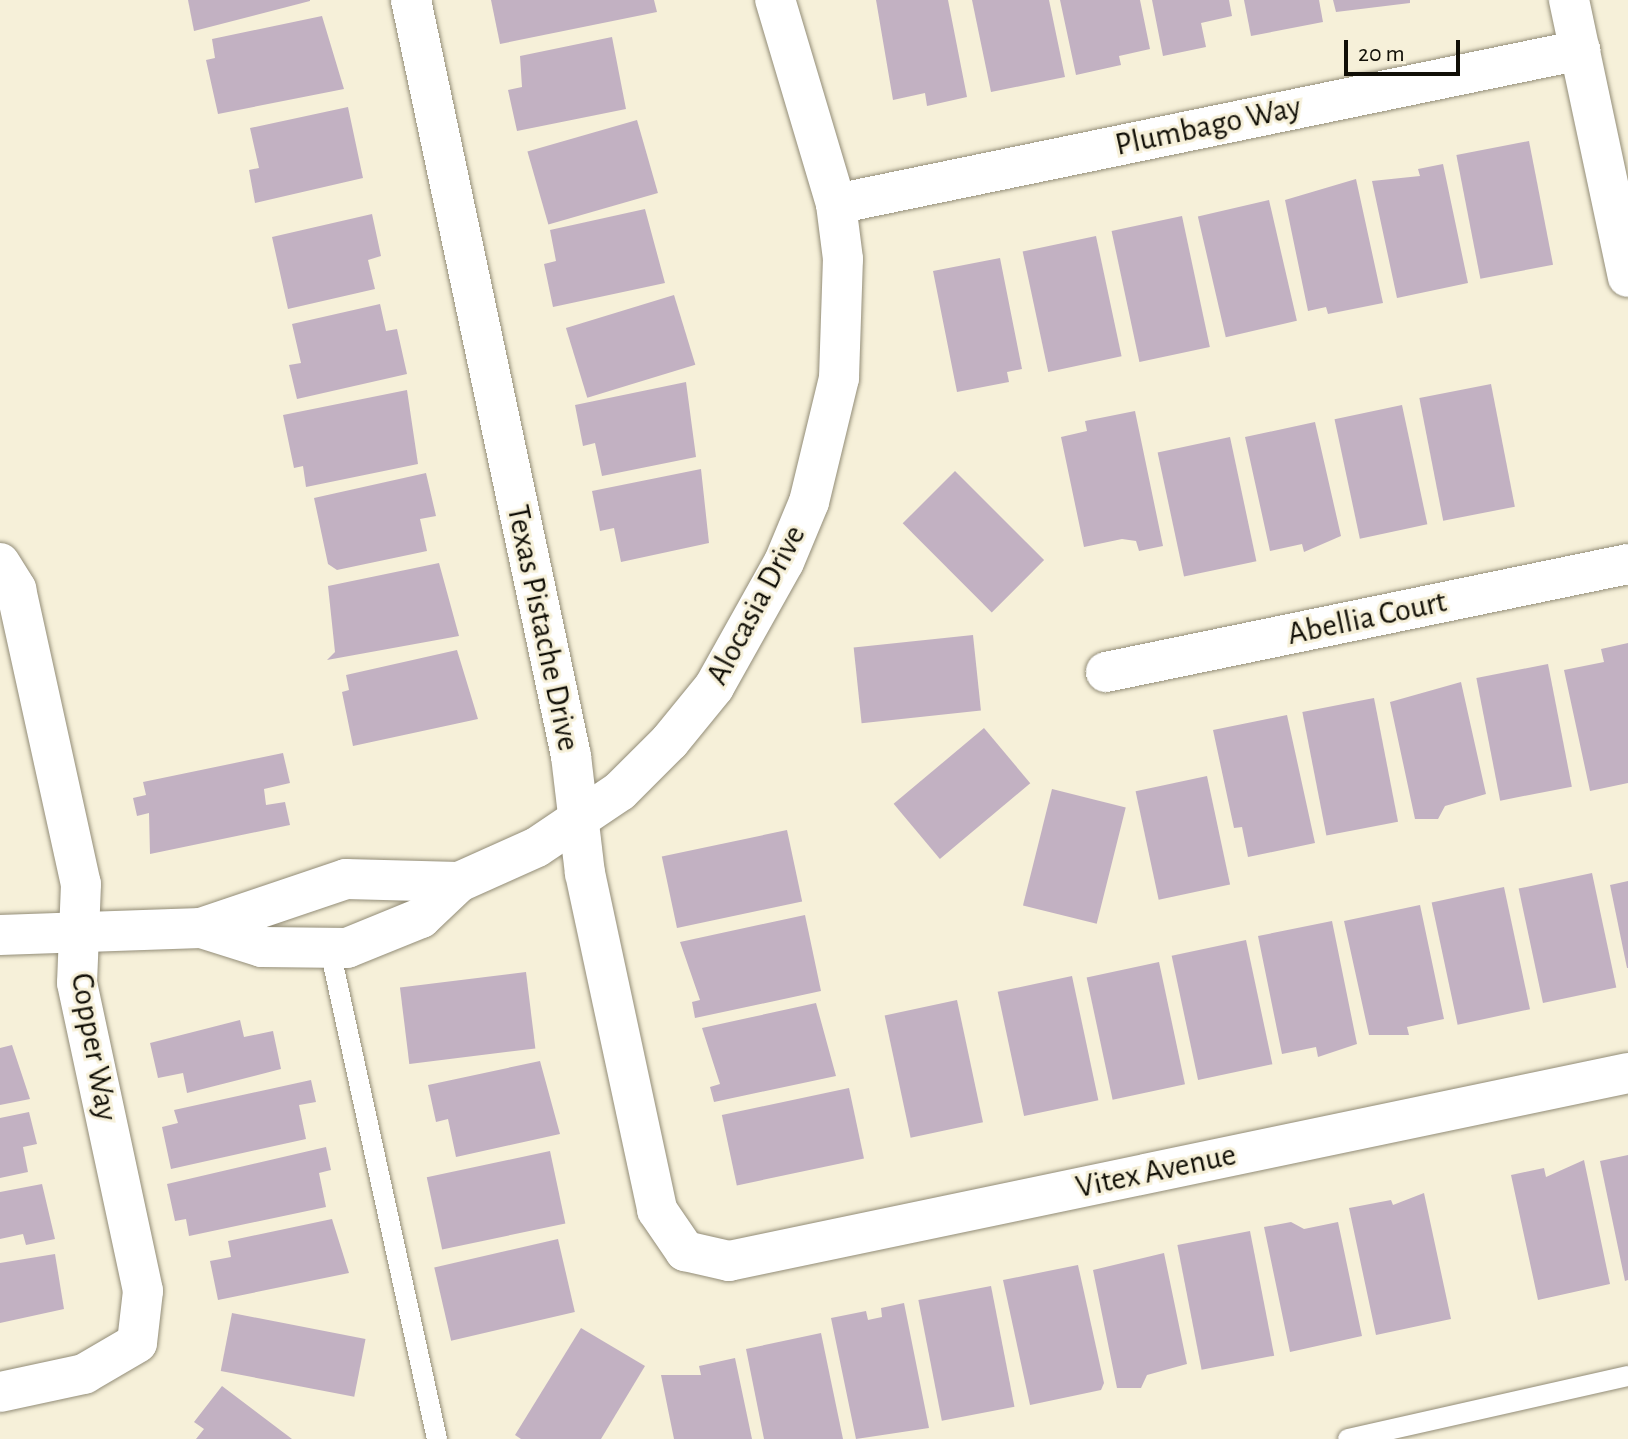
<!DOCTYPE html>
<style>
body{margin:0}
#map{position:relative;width:1628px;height:1439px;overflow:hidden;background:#f6f0d9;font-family:"Alegreya Sans",sans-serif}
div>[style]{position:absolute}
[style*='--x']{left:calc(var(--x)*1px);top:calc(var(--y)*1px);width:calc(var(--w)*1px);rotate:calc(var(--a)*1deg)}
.building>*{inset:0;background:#c2b1c2;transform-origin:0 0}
.roads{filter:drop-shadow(0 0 2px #938d78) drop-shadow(0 0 2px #938d78)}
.service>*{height:20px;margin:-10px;padding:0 10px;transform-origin:10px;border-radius:10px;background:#fff}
.minor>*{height:40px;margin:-20px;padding:0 20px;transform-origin:20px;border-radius:20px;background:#fff}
span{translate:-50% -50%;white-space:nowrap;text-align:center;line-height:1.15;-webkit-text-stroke:6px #f6f0d9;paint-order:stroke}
.street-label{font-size:32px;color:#110f07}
.scale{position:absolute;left:1344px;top:40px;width:116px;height:36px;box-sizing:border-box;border:4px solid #110f07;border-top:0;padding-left:10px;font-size:24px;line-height:28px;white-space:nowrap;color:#110f07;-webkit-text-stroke:6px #f6f0d9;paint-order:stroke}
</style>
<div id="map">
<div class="building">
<div style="clip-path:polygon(188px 0,310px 0,310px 1px,194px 31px)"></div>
<div style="clip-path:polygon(491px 0,654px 0,657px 12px,500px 44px)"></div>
<div style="clip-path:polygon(876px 0,948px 0,967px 97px,927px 106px,925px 93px,893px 100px)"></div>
<div style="clip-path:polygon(972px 0,1049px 0,1065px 77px,991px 92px)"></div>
<div style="clip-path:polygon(1060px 0,1140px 0,1150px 49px,1119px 56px,1121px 65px,1076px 75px)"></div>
<div style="clip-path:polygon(1152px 0,1229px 0,1232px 16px,1201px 23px,1206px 47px,1163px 56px)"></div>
<div style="clip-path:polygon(1244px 0,1319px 0,1323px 22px,1251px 36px)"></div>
<div style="clip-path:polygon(1333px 0,1410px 0,1410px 3px,1336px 12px)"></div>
<div style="clip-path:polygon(322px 16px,344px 89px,218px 114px,206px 60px,215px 58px,212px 39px)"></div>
<div style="clip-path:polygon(612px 37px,626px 109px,517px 131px,508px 90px,522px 87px,520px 56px)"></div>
<div style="clip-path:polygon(348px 107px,363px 178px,255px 203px,249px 170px,259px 168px,250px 128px)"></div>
<div style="left:637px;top:120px;width:76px;height:114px;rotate:74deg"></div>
<div style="left:1529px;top:141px;width:126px;height:74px;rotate:79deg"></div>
<div style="clip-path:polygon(1443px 164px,1468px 283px,1397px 298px,1372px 181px,1420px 176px,1418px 169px)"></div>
<div style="clip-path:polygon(1356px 179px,1383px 303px,1328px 314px,1326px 307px,1308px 311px,1285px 200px)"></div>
<div style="left:1269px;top:200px;width:124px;height:73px;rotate:77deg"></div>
<div style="clip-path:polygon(645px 209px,665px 283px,553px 307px,544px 264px,556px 261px,550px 230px)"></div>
<div style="clip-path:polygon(372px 214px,381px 256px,368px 260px,375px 289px,288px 309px,272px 237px)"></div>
<div style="left:1182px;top:216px;width:134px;height:72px;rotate:78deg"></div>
<div style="left:1096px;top:236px;width:123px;height:75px;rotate:78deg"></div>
<div style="clip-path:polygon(1000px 258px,1022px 369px,1007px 372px,1009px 382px,957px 392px,933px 271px)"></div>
<div style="left:674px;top:295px;width:73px;height:113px;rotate:73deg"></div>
<div style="clip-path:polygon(380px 304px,386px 331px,397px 329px,407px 374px,297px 399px,289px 365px,301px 363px,292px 324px)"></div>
<div style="clip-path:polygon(686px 382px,696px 457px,602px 476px,595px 443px,583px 446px,575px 405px)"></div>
<div style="left:1491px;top:384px;width:125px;height:73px;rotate:79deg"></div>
<div style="clip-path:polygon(407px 390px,418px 464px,306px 487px,303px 466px,294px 468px,283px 415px)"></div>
<div style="left:1402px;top:405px;width:122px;height:69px;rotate:78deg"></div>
<div style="clip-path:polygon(1135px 411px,1163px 546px,1139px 551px,1136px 541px,1122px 539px,1084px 547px,1061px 437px,1087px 431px,1085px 421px)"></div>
<div style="clip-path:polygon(1315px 422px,1341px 536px,1304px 552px,1302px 544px,1270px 551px,1245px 437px)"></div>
<div style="left:1230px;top:437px;width:127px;height:74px;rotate:78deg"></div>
<div style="clip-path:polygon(701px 469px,709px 543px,621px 562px,614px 528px,600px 531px,592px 491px)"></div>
<div style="left:955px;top:471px;width:126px;height:74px;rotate:45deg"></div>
<div style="clip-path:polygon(426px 473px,436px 516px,420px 519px,427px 551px,337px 570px,328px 564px,314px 498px)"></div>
<div style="clip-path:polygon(439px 563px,459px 636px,327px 660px,335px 652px,328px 586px)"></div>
<div style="left:973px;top:635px;width:76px;height:120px;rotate:84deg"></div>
<div style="clip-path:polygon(1628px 643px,1628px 783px,1590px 791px,1564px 670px,1604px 662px,1601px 649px)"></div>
<div style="clip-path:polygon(457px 650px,478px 719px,353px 746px,342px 692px,349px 690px,346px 675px)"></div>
<div style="left:1548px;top:664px;width:125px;height:73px;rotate:79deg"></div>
<div style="clip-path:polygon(1461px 682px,1486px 794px,1445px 806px,1438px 819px,1415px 819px,1390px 702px)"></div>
<div style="left:1374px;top:698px;width:126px;height:73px;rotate:79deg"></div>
<div style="clip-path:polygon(1287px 715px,1315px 843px,1248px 857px,1242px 827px,1234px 828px,1213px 730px)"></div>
<div style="left:984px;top:728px;width:72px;height:118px;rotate:50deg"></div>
<div style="clip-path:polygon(283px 753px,290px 783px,264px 789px,266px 805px,285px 802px,290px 825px,150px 854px,149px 813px,137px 816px,133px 798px,146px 795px,143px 782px)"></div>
<div style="left:1207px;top:776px;width:111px;height:73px;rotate:78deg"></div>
<div style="left:1052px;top:789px;width:76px;height:120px;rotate:14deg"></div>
<div style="left:787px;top:830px;width:73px;height:128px;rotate:78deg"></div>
<div style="left:1592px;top:873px;width:117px;height:75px;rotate:78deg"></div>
<div style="clip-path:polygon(1628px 881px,1628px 968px,1627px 968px,1610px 885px)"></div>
<div style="left:1504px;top:887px;width:125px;height:74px;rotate:78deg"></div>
<div style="clip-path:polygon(1420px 905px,1444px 1019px,1407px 1027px,1409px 1035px,1369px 1035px,1344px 921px)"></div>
<div style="clip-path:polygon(805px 915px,821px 991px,695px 1018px,692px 1002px,700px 1000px,680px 942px)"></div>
<div style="clip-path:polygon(1332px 921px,1357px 1044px,1318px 1057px,1316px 1047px,1282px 1054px,1258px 936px)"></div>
<div style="left:1246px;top:940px;width:127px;height:76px;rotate:78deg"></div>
<div style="left:1159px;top:962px;width:125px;height:74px;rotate:78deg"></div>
<div style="left:526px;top:972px;width:77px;height:127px;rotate:83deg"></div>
<div style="left:1072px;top:976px;width:127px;height:76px;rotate:78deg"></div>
<div style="left:957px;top:1000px;width:125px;height:74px;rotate:78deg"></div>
<div style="clip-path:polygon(816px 1003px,836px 1076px,714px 1102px,710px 1087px,720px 1084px,702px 1028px)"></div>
<div style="clip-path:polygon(240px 1020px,244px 1037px,273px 1031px,281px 1069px,187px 1093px,183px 1073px,158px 1078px,150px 1043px)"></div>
<div style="clip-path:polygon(12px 1045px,30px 1099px,0 1105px,0 1048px)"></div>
<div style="clip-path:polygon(540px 1061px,560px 1134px,456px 1157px,448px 1119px,436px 1122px,428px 1085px)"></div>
<div style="clip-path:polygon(311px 1080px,316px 1102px,299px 1105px,306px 1139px,171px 1169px,162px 1127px,178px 1123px,174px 1110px)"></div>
<div style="left:849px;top:1088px;width:72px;height:130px;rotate:78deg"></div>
<div style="clip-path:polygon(29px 1112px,37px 1144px,23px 1147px,28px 1172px,0 1178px,0 1118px)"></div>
<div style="clip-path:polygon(326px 1147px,331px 1170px,319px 1173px,326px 1207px,189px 1236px,186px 1219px,175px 1221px,167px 1184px)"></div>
<div style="left:550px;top:1151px;width:74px;height:126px;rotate:78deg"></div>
<div style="clip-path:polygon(1628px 1155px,1628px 1280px,1625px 1281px,1600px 1161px)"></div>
<div style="clip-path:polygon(1584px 1160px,1610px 1284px,1538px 1300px,1511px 1175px,1544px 1168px,1546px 1177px)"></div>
<div style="clip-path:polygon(42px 1184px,55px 1239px,26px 1245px,23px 1234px,0 1239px,0 1192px)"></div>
<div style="clip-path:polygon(1424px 1193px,1451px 1319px,1376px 1335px,1349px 1208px,1391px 1200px,1393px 1205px)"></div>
<div style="clip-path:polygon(332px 1219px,349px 1273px,218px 1300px,210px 1261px,231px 1257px,228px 1241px)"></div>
<div style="clip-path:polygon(1291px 1222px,1304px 1229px,1338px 1222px,1362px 1336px,1290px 1352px,1264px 1227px)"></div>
<div style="left:1250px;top:1231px;width:127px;height:74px;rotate:79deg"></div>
<div style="left:558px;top:1239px;width:75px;height:127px;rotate:77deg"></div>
<div style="clip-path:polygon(1164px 1253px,1187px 1364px,1147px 1375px,1141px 1388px,1117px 1388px,1093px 1270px)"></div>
<div style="clip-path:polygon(55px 1254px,64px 1309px,0 1323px,0 1263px)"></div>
<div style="clip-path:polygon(1078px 1265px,1104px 1383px,1101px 1390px,1030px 1405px,1003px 1280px)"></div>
<div style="left:991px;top:1286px;width:123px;height:74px;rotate:79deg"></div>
<div style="clip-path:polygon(904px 1303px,929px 1428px,856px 1439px,831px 1318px,866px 1311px,868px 1320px,882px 1317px,881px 1308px)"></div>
<div style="left:232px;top:1313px;width:136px;height:59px;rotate:11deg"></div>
<div style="clip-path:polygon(581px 1328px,645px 1366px,601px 1439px,521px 1439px,515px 1435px)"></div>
<div style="clip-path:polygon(821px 1333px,843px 1439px,764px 1439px,746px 1349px)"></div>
<div style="clip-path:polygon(735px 1358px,752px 1439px,674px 1439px,661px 1375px,701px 1375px,699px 1366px)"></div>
<div style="clip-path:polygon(222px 1386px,292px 1439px,196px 1439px,204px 1429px,194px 1422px)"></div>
</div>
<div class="roads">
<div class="service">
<div style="--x:330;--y:950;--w:501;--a:77.66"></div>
<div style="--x:1348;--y:1439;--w:287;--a:-12.7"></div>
</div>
<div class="minor">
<div style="--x:411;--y:0;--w:773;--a:78.05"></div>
<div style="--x:571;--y:756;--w:118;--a:83.2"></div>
<div style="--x:585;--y:873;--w:345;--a:77.9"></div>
<div style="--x:657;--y:1210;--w:50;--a:55.7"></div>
<div style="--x:685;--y:1251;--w:45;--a:12.8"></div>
<div style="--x:729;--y:1261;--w:918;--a:-11.81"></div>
<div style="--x:1569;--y:0;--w:283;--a:78"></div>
<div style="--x:836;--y:204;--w:760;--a:-11.69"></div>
<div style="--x:0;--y:563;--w:31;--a:58"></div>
<div style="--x:16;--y:589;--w:302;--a:77.6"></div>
<div style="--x:81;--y:884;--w:99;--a:92.3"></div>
<div style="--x:77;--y:983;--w:315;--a:77.9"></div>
<div style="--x:143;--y:1291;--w:52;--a:96.6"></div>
<div style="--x:137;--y:1343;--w:61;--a:149.7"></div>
<div style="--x:84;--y:1374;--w:86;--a:167.9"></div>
<div style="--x:1106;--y:672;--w:533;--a:-11.69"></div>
<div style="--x:201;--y:928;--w:153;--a:-18.7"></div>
<div style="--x:346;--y:879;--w:113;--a:1.5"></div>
<div style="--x:0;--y:935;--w:201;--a:-2"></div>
<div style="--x:201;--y:928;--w:64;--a:17.3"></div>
<div style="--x:262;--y:947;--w:85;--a:0.7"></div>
<div style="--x:347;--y:948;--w:80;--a:-22.1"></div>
<div style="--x:421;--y:918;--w:52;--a:-43.5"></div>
<div style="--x:459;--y:882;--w:85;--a:-24.2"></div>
<div style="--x:537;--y:847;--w:100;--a:-34"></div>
<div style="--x:620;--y:791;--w:71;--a:-45"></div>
<div style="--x:670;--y:741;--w:70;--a:-50.8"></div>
<div style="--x:714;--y:687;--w:143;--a:-60.8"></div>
<div style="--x:784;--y:562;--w:65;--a:-67.4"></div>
<div style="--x:809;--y:502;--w:128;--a:-76.4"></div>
<div style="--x:839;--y:378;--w:119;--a:-88.1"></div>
<div style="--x:843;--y:259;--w:55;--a:-97.3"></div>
<div style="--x:836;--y:204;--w:213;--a:-106.6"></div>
</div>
</div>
<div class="street-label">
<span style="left:1208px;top:126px;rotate:-12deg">Plumbago Way</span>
<span style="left:756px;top:605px;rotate:-62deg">Alocasia Drive</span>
<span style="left:1367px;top:618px;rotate:-12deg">Abellia Court</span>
<span style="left:543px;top:628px;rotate:78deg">Texas Pistache Drive</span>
<span style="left:94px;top:1047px;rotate:80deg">Copper Way</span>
<span style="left:1156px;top:1171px;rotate:-12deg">Vitex Avenue</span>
</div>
<div class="scale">20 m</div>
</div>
